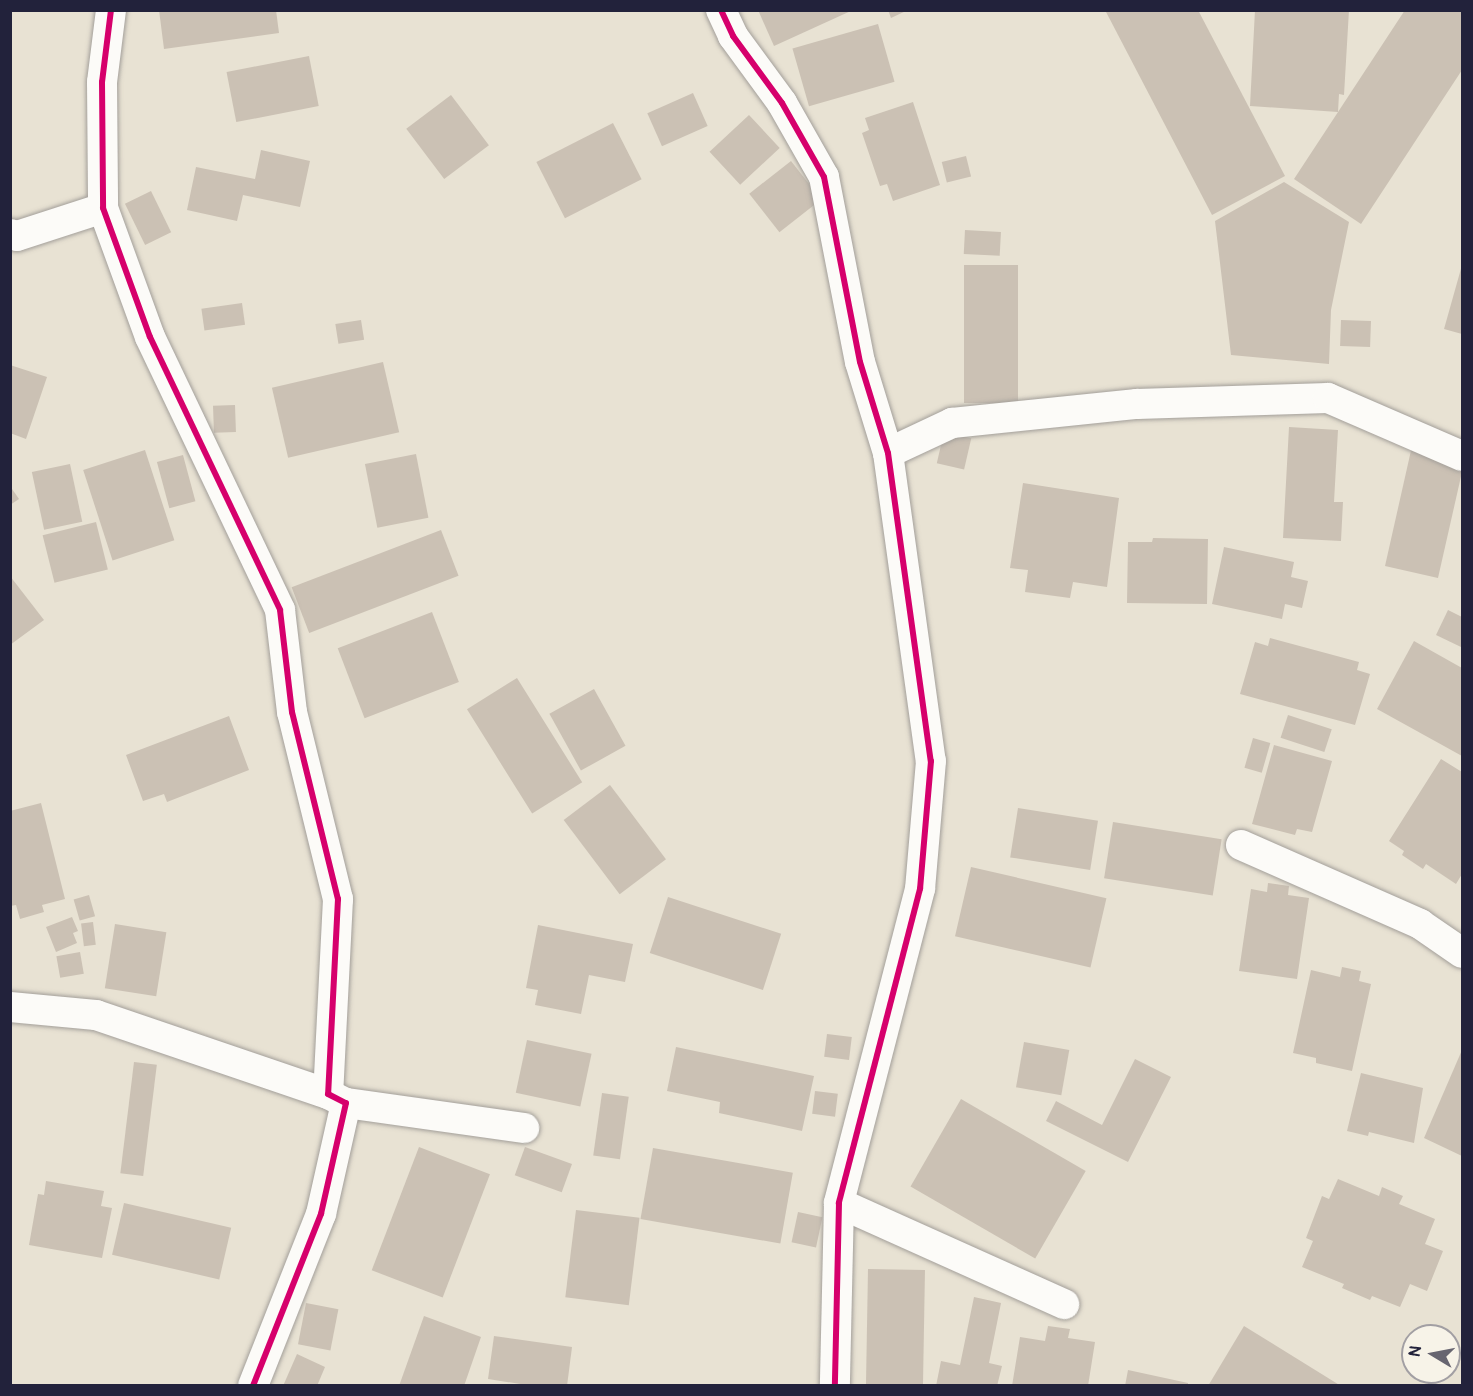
<!DOCTYPE html>
<style>
body{margin:0}
#map{position:relative;width:1473px;height:1396px;overflow:hidden;background:#e8e2d3;font-family:Pangolin,sans-serif}
div>[style]{position:absolute}
[style*='--x']{left:calc(var(--x)*1px);top:calc(var(--y)*1px);width:calc(var(--w)*1px);rotate:calc(var(--a)*1deg)}
.building>*{inset:0;background:#cbc1b4;transform-origin:0 0}
.roads{filter:drop-shadow(0 0 2px #a39f9a) drop-shadow(0 0 2px #a39f9a)}
.street>*{height:30px;margin:-15px;padding:0 15px;transform-origin:15px;border-radius:15px;background:#fcfbf8}
.cycleway>*{height:6px;margin:-3px;padding:0 3px;transform-origin:3px;border-radius:3px;background:#d6006c}
span{translate:-50% -50%;white-space:nowrap;text-align:center;line-height:1.15;-webkit-text-stroke:4.5px #f7f3e8;paint-order:stroke}
.frame{position:absolute;inset:0;border:12px solid #22223b;pointer-events:none}
.north{position:absolute;left:1401px;top:1324px;width:60px;height:60px;box-sizing:border-box;background:#f7f3e8;border:2px solid #a29fa3;border-radius:50%;rotate:280deg;font-size:16px;font-weight:700;line-height:24px;text-align:center;color:#22223b}
.north::after{content:'';display:block;margin:auto;width:21px;height:27px;background:#676570;clip-path:polygon(50% 0,100% 100%,50% 72%,0 100%)}
</style>
<div id="map">
<div class="building">
<div style="clip-path:polygon(159px 10px,276px 10px,279px 33px,164px 49px)"></div>
<div style="clip-path:polygon(758px 10px,853px 10px,774px 46px)"></div>
<div style="clip-path:polygon(888px 10px,908px 10px,891px 18px)"></div>
<div style="clip-path:polygon(1105px 10px,1198px 10px,1285px 176px,1212px 215px)"></div>
<div style="clip-path:polygon(1255px 10px,1349px 10px,1344px 95px,1339px 94px,1338px 112px,1250px 106px)"></div>
<div style="clip-path:polygon(1405px 10px,1462px 10px,1462px 70px,1361px 224px,1294px 179px)"></div>
<div style="left:878px;top:24px;width:60px;height:89px;rotate:74deg"></div>
<div style="left:309px;top:56px;width:51px;height:84px;rotate:79deg"></div>
<div style="left:693px;top:93px;width:36px;height:50px;rotate:66deg"></div>
<div style="left:451px;top:95px;width:63px;height:56px;rotate:53deg"></div>
<div style="clip-path:polygon(913px 102px,940px 185px,893px 201px,887px 184px,880px 186px,862px 133px,869px 130px,865px 118px)"></div>
<div style="left:749px;top:115px;width:45px;height:54px;rotate:47deg"></div>
<div style="left:613px;top:123px;width:63px;height:86px;rotate:63deg"></div>
<div style="clip-path:polygon(261px 150px,310px 161px,300px 207px,243px 195px,237px 221px,187px 210px,196px 167px,255px 179px)"></div>
<div style="left:966px;top:156px;width:21px;height:25px;rotate:76deg"></div>
<div style="left:791px;top:161px;width:49px;height:53px;rotate:52deg"></div>
<div style="clip-path:polygon(1284px 182px,1349px 222px,1331px 310px,1329px 364px,1231px 355px,1215px 221px)"></div>
<div style="left:151px;top:191px;width:46px;height:29px;rotate:64deg"></div>
<div style="left:965px;top:230px;width:36px;height:24px;rotate:3deg"></div>
<div style="left:964px;top:265px;width:54px;height:138px"></div>
<div style="clip-path:polygon(1462px 265px,1462px 334px,1444px 329px)"></div>
<div style="left:242px;top:303px;width:22px;height:41px;rotate:82deg"></div>
<div style="left:361px;top:320px;width:20px;height:26px;rotate:81deg"></div>
<div style="left:1341px;top:320px;width:30px;height:26px;rotate:2deg"></div>
<div style="left:383px;top:362px;width:72px;height:114px;rotate:77deg"></div>
<div style="clip-path:polygon(10px 365px,47px 377px,26px 439px,10px 433px)"></div>
<div style="left:235px;top:405px;width:27px;height:22px;rotate:88deg"></div>
<div style="clip-path:polygon(1289px 427px,1338px 430px,1334px 502px,1343px 502px,1341px 541px,1283px 538px)"></div>
<div style="left:944px;top:432px;width:28px;height:32px;rotate:13deg"></div>
<div style="clip-path:polygon(1412px 446px,1462px 458px,1462px 472px,1438px 578px,1385px 566px)"></div>
<div style="left:145px;top:450px;width:95px;height:65px;rotate:72deg"></div>
<div style="left:416px;top:454px;width:65px;height:52px;rotate:79deg"></div>
<div style="left:183px;top:455px;width:48px;height:27px;rotate:75deg"></div>
<div style="left:70px;top:464px;width:59px;height:39px;rotate:78deg"></div>
<div style="clip-path:polygon(1023px 483px,1119px 498px,1107px 587px,1073px 582px,1070px 598px,1025px 592px,1028px 570px,1010px 568px)"></div>
<div style="clip-path:polygon(10px 486px,19px 499px,10px 505px)"></div>
<div style="left:96px;top:522px;width:49px;height:55px;rotate:76deg"></div>
<div style="left:441px;top:530px;width:49px;height:160px;rotate:69deg"></div>
<div style="clip-path:polygon(1153px 538px,1208px 539px,1207px 604px,1127px 603px,1128px 542px,1152px 542px)"></div>
<div style="clip-path:polygon(1224px 547px,1294px 562px,1291px 577px,1308px 581px,1302px 608px,1285px 604px,1282px 619px,1212px 604px)"></div>
<div style="clip-path:polygon(10px 576px,44px 620px,10px 645px)"></div>
<div style="clip-path:polygon(1448px 610px,1462px 617px,1461px 647px,1436px 635px)"></div>
<div style="left:432px;top:612px;width:75px;height:101px;rotate:69deg"></div>
<div style="clip-path:polygon(1270px 638px,1359px 662px,1357px 670px,1370px 674px,1355px 725px,1240px 694px,1255px 642px,1268px 646px)"></div>
<div style="clip-path:polygon(1414px 641px,1462px 668px,1462px 756px,1377px 709px)"></div>
<div style="left:517px;top:678px;width:123px;height:59px;rotate:58deg"></div>
<div style="left:594px;top:689px;width:65px;height:51px;rotate:61deg"></div>
<div style="left:1288px;top:715px;width:46px;height:24px;rotate:18deg"></div>
<div style="clip-path:polygon(229px 716px,249px 770px,167px 802px,164px 794px,143px 801px,126px 755px)"></div>
<div style="left:1253px;top:738px;width:18px;height:31px;rotate:16deg"></div>
<div style="clip-path:polygon(1274px 745px,1332px 761px,1312px 832px,1297px 829px,1295px 835px,1252px 824px)"></div>
<div style="clip-path:polygon(1441px 759px,1462px 772px,1462px 874px,1456px 884px,1426px 864px,1423px 869px,1402px 855px,1404px 851px,1389px 841px)"></div>
<div style="left:610px;top:785px;width:93px;height:58px;rotate:53deg"></div>
<div style="clip-path:polygon(41px 803px,65px 899px,42px 905px,44px 912px,20px 919px,16px 905px,10px 906px,10px 811px)"></div>
<div style="left:1018px;top:808px;width:81px;height:50px;rotate:9deg"></div>
<div style="left:1113px;top:822px;width:110px;height:57px;rotate:9deg"></div>
<div style="left:971px;top:867px;width:139px;height:71px;rotate:13deg"></div>
<div style="clip-path:polygon(1268px 883px,1289px 886px,1288px 895px,1309px 898px,1297px 979px,1239px 971px,1251px 889px,1267px 892px)"></div>
<div style="left:89px;top:895px;width:22px;height:16px;rotate:74deg"></div>
<div style="left:668px;top:897px;width:119px;height:59px;rotate:18deg"></div>
<div style="clip-path:polygon(72px 917px,78px 931px,73px 933px,77px 943px,56px 952px,46px 927px)"></div>
<div style="left:93px;top:922px;width:23px;height:12px;rotate:83deg"></div>
<div style="left:115px;top:924px;width:52px;height:65px;rotate:9deg"></div>
<div style="clip-path:polygon(538px 925px,633px 944px,625px 982px,589px 975px,581px 1014px,535px 1005px,538px 990px,526px 988px)"></div>
<div style="left:80px;top:952px;width:22px;height:24px;rotate:80deg"></div>
<div style="clip-path:polygon(1342px 967px,1361px 971px,1359px 981px,1371px 984px,1352px 1071px,1316px 1063px,1316px 1058px,1293px 1053px,1311px 970px,1340px 977px)"></div>
<div style="left:827px;top:1034px;width:25px;height:23px;rotate:7deg"></div>
<div style="left:527px;top:1040px;width:66px;height:54px;rotate:12deg"></div>
<div style="left:1024px;top:1042px;width:46px;height:46px;rotate:10deg"></div>
<div style="clip-path:polygon(676px 1047px,814px 1076px,802px 1131px,719px 1113px,720px 1102px,667px 1091px)"></div>
<div style="clip-path:polygon(1462px 1050px,1462px 1156px,1424px 1138px)"></div>
<div style="clip-path:polygon(1135px 1059px,1171px 1077px,1128px 1162px,1046px 1121px,1056px 1101px,1102px 1125px)"></div>
<div style="left:134px;top:1062px;width:23px;height:112px;rotate:7deg"></div>
<div style="clip-path:polygon(1361px 1073px,1423px 1088px,1414px 1143px,1369px 1132px,1368px 1136px,1347px 1131px)"></div>
<div style="left:815px;top:1091px;width:23px;height:23px;rotate:7deg"></div>
<div style="left:602px;top:1093px;width:27px;height:63px;rotate:8deg"></div>
<div style="left:961px;top:1099px;width:144px;height:101px;rotate:30deg"></div>
<div style="left:419px;top:1147px;width:76px;height:132px;rotate:21deg"></div>
<div style="left:525px;top:1147px;width:50px;height:30px;rotate:20deg"></div>
<div style="left:653px;top:1148px;width:142px;height:72px;rotate:10deg"></div>
<div style="clip-path:polygon(1338px 1179px,1379px 1196px,1382px 1187px,1403px 1196px,1399px 1204px,1435px 1219px,1425px 1244px,1443px 1251px,1427px 1291px,1410px 1284px,1400px 1307px,1372px 1296px,1370px 1300px,1342px 1288px,1344px 1284px,1302px 1267px,1313px 1241px,1306px 1238px,1322px 1196px,1329px 1199px)"></div>
<div style="clip-path:polygon(46px 1181px,104px 1191px,101px 1206px,112px 1208px,102px 1258px,29px 1245px,38px 1194px,44px 1195px)"></div>
<div style="left:124px;top:1203px;width:110px;height:53px;rotate:13deg"></div>
<div style="left:576px;top:1210px;width:64px;height:88px;rotate:7deg"></div>
<div style="left:798px;top:1212px;width:25px;height:31px;rotate:12deg"></div>
<div style="left:868px;top:1269px;width:57px;height:117px;rotate:1deg"></div>
<div style="clip-path:polygon(974px 1297px,1001px 1303px,989px 1363px,1002px 1366px,997px 1386px,936px 1386px,941px 1361px,960px 1365px)"></div>
<div style="left:306px;top:1303px;width:33px;height:42px;rotate:11deg"></div>
<div style="clip-path:polygon(424px 1316px,481px 1337px,464px 1386px,399px 1386px)"></div>
<div style="clip-path:polygon(1048px 1326px,1070px 1329px,1068px 1338px,1095px 1342px,1088px 1386px,1012px 1386px,1020px 1337px,1045px 1341px)"></div>
<div style="clip-path:polygon(1244px 1326px,1341px 1386px,1208px 1386px)"></div>
<div style="clip-path:polygon(494px 1336px,572px 1347px,567px 1386px,533px 1386px,488px 1379px)"></div>
<div style="clip-path:polygon(297px 1354px,325px 1367px,317px 1386px,283px 1386px)"></div>
<div style="clip-path:polygon(1128px 1370px,1188px 1383px,1188px 1386px,1125px 1386px)"></div>
</div>
<div class="roads">
<div class="street">
<div style="--x:111;--y:10;--w:73;--a:97.1"></div>
<div style="--x:102;--y:82;--w:126;--a:89.5"></div>
<div style="--x:103;--y:208;--w:137;--a:70"></div>
<div style="--x:150;--y:337;--w:302;--a:64.5"></div>
<div style="--x:280;--y:610;--w:103;--a:83.3"></div>
<div style="--x:292;--y:712;--w:193;--a:76.2"></div>
<div style="--x:338;--y:899;--w:195;--a:92.9"></div>
<div style="--x:328;--y:1094;--w:20;--a:27"></div>
<div style="--x:346;--y:1103;--w:114;--a:102.7"></div>
<div style="--x:321;--y:1214;--w:185;--a:111.6"></div>
<div style="--x:721;--y:10;--w:29;--a:65"></div>
<div style="--x:733;--y:36;--w:83;--a:53.8"></div>
<div style="--x:782;--y:103;--w:85;--a:60.4"></div>
<div style="--x:824;--y:177;--w:188;--a:79"></div>
<div style="--x:860;--y:362;--w:95;--a:72.9"></div>
<div style="--x:888;--y:453;--w:311;--a:82.1"></div>
<div style="--x:931;--y:761;--w:128;--a:94.9"></div>
<div style="--x:920;--y:889;--w:324;--a:104.5"></div>
<div style="--x:839;--y:1203;--w:183;--a:91.3"></div>
<div style="--x:10;--y:234;--w:7;--a:16"></div>
<div style="--x:17;--y:236;--w:90;--a:-18"></div>
<div style="--x:888;--y:453;--w:71;--a:-25.1"></div>
<div style="--x:952;--y:423;--w:186;--a:-5.9"></div>
<div style="--x:1137;--y:404;--w:191;--a:-1.8"></div>
<div style="--x:1328;--y:398;--w:146;--a:23.4"></div>
<div style="--x:1241;--y:845;--w:196;--a:23.8"></div>
<div style="--x:1420;--y:924;--w:51;--a:34.6"></div>
<div style="--x:10;--y:1007;--w:86;--a:5.3"></div>
<div style="--x:96;--y:1015;--w:245;--a:18.8"></div>
<div style="--x:346;--y:1103;--w:180;--a:8"></div>
<div style="--x:839;--y:1203;--w:247;--a:24.2"></div>
</div>
</div>
<div class="cycleway">
<div style="--x:111;--y:10;--w:73;--a:97.1"></div>
<div style="--x:102;--y:82;--w:126;--a:89.5"></div>
<div style="--x:103;--y:208;--w:137;--a:70"></div>
<div style="--x:150;--y:337;--w:302;--a:64.5"></div>
<div style="--x:280;--y:610;--w:103;--a:83.3"></div>
<div style="--x:292;--y:712;--w:193;--a:76.2"></div>
<div style="--x:338;--y:899;--w:195;--a:92.9"></div>
<div style="--x:328;--y:1094;--w:20;--a:27"></div>
<div style="--x:346;--y:1103;--w:114;--a:102.7"></div>
<div style="--x:321;--y:1214;--w:185;--a:111.6"></div>
<div style="--x:721;--y:10;--w:29;--a:65"></div>
<div style="--x:733;--y:36;--w:83;--a:53.8"></div>
<div style="--x:782;--y:103;--w:85;--a:60.4"></div>
<div style="--x:824;--y:177;--w:188;--a:79"></div>
<div style="--x:860;--y:362;--w:95;--a:72.9"></div>
<div style="--x:888;--y:453;--w:311;--a:82.1"></div>
<div style="--x:931;--y:761;--w:128;--a:94.9"></div>
<div style="--x:920;--y:889;--w:324;--a:104.5"></div>
<div style="--x:839;--y:1203;--w:183;--a:91.3"></div>
</div>
<div class="frame"></div>
<div class="north">N</div>
</div>
